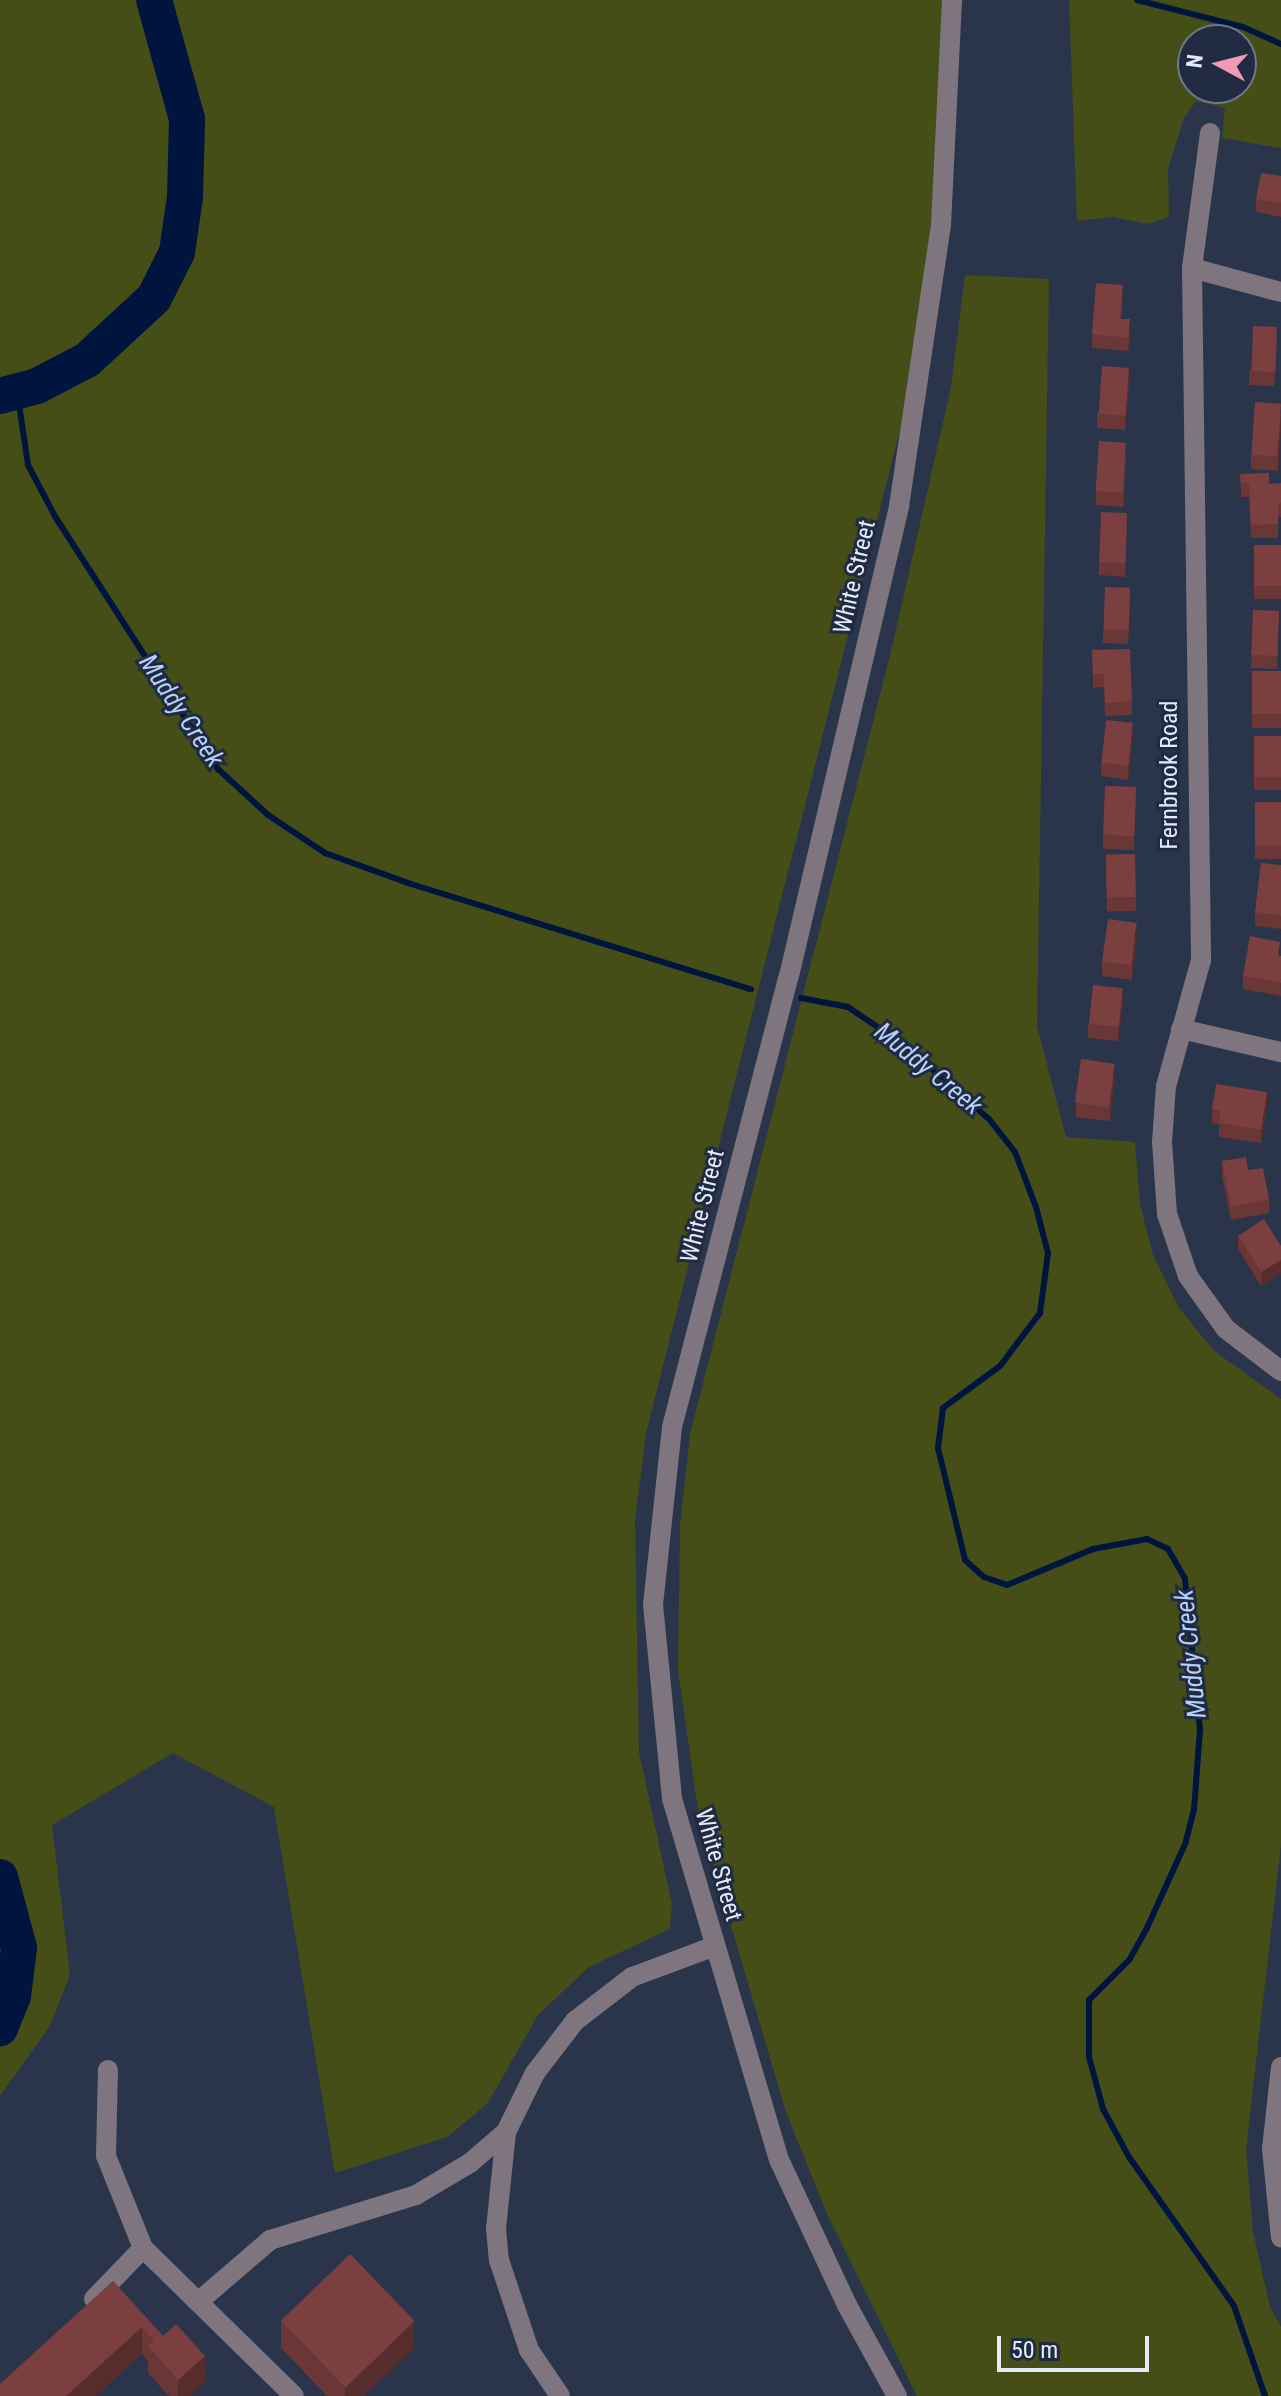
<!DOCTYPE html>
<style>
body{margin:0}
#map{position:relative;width:1281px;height:2396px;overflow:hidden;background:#2a354b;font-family:"Roboto Condensed",sans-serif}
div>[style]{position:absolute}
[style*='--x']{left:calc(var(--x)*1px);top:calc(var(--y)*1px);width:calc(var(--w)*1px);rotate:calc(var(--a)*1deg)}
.green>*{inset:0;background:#454e16}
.stream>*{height:6px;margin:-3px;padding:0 3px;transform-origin:3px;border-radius:3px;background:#00153d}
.river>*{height:36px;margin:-18px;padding:0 18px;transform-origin:18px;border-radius:18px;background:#00153d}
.minor>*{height:20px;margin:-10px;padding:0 10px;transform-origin:10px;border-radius:10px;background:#7f757f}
.wall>*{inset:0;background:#6a3636;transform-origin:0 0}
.shaded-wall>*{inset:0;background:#562c2c}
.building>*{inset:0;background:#7b3f3f;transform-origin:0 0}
span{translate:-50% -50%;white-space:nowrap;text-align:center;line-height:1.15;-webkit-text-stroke:6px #202b41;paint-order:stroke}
.street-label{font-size:24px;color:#e3ebfa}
.water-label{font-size:26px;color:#b5d1fc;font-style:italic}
.north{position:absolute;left:1177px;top:24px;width:80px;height:80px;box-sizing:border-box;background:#202b41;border:2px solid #6e788b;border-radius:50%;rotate:277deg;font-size:22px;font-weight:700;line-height:32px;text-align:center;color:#e3ebfa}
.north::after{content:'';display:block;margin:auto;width:28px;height:36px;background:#f09ab6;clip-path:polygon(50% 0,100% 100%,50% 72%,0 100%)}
.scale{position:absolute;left:997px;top:2336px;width:152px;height:36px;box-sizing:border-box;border:4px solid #e3ebfa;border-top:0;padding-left:10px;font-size:24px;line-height:28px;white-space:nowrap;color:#e3ebfa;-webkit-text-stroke:6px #202b41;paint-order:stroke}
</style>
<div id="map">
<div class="green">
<div style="clip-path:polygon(0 0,942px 0,936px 182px,911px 386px,646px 1433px,635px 1521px,639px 1752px,672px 1904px,670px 1929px,589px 1967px,538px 2015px,488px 2103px,447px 2137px,335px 2173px,274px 1807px,173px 1753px,52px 1825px,70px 1975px,50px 2026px,0 2096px)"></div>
<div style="clip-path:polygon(evenodd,1069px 0,1281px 0,1281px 148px,1222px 138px,1225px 108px,1196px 101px,1184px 118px,1168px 168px,1169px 217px,1148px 224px,1113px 217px,1077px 221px,1069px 0,1241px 40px,1241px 88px,1193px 88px,1193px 40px,1241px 40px)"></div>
<div style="clip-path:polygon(965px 275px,1049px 279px,1037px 1026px,1066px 1137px,1135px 1142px,1140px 1204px,1153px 1255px,1179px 1308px,1214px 1351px,1281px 1399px,1281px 1844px,1246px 2150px,1253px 2232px,1270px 2307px,1281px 2327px,1281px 2396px,917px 2396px,827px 2214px,786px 2112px,699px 1817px,678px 1670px,680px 1526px,690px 1434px,890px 656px,951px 387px)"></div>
</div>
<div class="stream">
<div style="--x:1137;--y:0;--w:109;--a:14.3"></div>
<div style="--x:1243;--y:27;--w:42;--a:24.1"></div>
<div style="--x:17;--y:391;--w:75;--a:81.5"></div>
<div style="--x:28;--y:465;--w:60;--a:62.2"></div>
<div style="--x:56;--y:518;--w:299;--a:57.2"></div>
<div style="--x:218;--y:769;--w:68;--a:42.6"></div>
<div style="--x:268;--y:815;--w:69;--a:33.7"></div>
<div style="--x:325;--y:853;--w:91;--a:19.8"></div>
<div style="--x:411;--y:884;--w:356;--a:17.2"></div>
<div style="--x:801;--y:998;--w:48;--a:10.8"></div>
<div style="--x:848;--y:1007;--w:71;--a:34.1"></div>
<div style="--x:907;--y:1047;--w:109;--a:41.3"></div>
<div style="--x:989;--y:1119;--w:42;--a:51.8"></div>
<div style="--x:1015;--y:1152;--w:59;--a:69.1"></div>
<div style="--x:1036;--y:1207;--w:48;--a:75.4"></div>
<div style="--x:1048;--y:1253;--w:61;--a:97.6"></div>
<div style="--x:1040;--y:1313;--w:66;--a:127"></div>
<div style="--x:1000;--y:1366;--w:71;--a:143.6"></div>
<div style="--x:943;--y:1408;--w:40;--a:97.1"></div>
<div style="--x:938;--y:1448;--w:115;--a:76.4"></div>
<div style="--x:965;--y:1560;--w:25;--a:42"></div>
<div style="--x:984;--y:1577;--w:24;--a:19"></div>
<div style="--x:1007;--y:1585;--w:93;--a:-22.7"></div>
<div style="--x:1093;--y:1549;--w:55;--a:-10.5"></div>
<div style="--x:1147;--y:1539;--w:23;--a:25"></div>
<div style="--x:1168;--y:1549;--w:34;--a:60"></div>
<div style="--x:1185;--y:1579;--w:152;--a:84.3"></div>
<div style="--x:1200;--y:1730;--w:79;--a:94.3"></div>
<div style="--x:1194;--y:1809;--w:34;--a:104"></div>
<div style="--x:1186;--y:1842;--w:94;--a:114.4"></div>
<div style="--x:1147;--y:1928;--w:37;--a:119"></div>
<div style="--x:1129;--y:1960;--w:57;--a:135"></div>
<div style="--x:1089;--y:2000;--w:57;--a:90"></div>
<div style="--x:1089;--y:2057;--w:54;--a:74.9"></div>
<div style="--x:1103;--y:2109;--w:55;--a:61.6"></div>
<div style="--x:1129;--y:2157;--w:182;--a:54.8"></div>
<div style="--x:1234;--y:2306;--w:95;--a:71"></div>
</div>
<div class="river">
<div style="--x:0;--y:396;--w:38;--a:-15"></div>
<div style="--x:37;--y:386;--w:56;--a:-27.5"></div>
<div style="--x:87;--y:360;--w:91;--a:-42.8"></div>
<div style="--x:154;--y:298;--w:51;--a:-63.4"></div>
<div style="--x:177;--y:252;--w:56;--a:-81.7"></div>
<div style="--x:185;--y:197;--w:78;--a:-88.5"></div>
<div style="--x:187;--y:119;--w:123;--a:-105.5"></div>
<div style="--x:0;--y:1877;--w:73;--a:75"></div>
<div style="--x:19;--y:1948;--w:48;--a:97.1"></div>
<div style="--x:13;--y:1996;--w:35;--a:112"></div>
</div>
<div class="minor">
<div style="--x:1210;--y:133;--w:136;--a:97.6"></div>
<div style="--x:1192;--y:268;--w:692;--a:89.25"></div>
<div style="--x:1201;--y:960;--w:131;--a:105.5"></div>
<div style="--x:1166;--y:1086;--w:56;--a:94.1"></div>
<div style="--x:1162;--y:1142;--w:72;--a:86"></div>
<div style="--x:1167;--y:1214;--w:65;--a:71.3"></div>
<div style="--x:1188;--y:1276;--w:65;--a:54.4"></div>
<div style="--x:1226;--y:1329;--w:69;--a:37.4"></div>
<div style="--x:1192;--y:268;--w:92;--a:15.1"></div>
<div style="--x:1181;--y:1029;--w:103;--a:13"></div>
<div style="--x:1281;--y:2067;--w:82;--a:96.3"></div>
<div style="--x:1272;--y:2149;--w:89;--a:84.2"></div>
<div style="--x:506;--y:2132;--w:97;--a:95.9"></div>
<div style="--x:496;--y:2228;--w:32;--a:85"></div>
<div style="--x:499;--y:2260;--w:95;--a:71.6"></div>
<div style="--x:529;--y:2350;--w:55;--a:56"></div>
<div style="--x:143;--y:2248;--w:211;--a:44.4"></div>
<div style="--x:94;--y:2299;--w:71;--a:-46.1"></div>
<div style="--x:143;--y:2248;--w:99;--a:-111.9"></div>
<div style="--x:106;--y:2156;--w:86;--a:-88.7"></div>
<div style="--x:198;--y:2302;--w:95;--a:-40.7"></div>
<div style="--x:270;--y:2240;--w:153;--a:-17.1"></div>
<div style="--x:416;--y:2195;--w:63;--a:-30.7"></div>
<div style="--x:470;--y:2163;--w:48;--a:-40.7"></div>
<div style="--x:506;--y:2132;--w:66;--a:-63.8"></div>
<div style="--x:535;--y:2073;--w:66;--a:-52.4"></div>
<div style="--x:575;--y:2021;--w:72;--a:-37.7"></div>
<div style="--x:632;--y:1977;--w:89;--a:-20.5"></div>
<div style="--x:897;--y:2396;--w:104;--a:-118.8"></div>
<div style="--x:847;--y:2305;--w:160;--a:-115.1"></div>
<div style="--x:779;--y:2160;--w:377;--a:-106.5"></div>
<div style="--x:672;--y:1798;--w:194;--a:-95.6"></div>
<div style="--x:653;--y:1605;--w:179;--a:-83.9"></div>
<div style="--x:672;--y:1427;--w:466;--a:-75.5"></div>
<div style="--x:789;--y:976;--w:483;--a:-76.8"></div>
<div style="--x:899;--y:506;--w:284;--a:-81.5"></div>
<div style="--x:941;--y:225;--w:225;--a:-87.2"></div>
</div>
<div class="wall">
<div style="clip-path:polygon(1281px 176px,1281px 217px,1256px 212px,1256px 199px)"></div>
<div style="clip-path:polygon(1123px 299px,1121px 319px,1130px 333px,1128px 351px,1092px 348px,1092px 334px)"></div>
<div style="clip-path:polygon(1277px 341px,1274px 386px,1249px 385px,1249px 371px)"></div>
<div style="clip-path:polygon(1129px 382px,1125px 430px,1097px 428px,1097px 414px)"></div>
<div style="clip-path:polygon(1281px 413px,1278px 471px,1251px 469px,1251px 455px)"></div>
<div style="clip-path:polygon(1126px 456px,1123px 507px,1096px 505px,1096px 491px)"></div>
<div style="clip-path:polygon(1240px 474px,1269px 484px,1281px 483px,1281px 517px,1278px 517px,1278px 538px,1251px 538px,1249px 497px,1241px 497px)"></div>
<div style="clip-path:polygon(1127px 527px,1125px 577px,1099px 575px,1099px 562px)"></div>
<div style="left:1254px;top:545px;width:27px;height:54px"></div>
<div style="clip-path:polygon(1130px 602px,1128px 644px,1103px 643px,1103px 629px)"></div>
<div style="left:1253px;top:610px;width:26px;height:58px;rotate:2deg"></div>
<div style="clip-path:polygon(1092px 650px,1132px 701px,1132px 715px,1105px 716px,1104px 687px,1093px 688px)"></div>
<div style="left:1252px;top:671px;width:29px;height:57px"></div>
<div style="left:1281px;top:736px;width:54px;height:27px;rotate:90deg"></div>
<div style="clip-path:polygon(1133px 737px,1128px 780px,1101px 776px,1101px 763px)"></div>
<div style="left:1105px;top:786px;width:31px;height:63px;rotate:2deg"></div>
<div style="left:1255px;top:802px;width:26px;height:57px"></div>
<div style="left:1135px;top:854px;width:57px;height:29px;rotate:89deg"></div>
<div style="clip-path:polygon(1281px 865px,1281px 929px,1255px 926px,1255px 912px)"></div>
<div style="clip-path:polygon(1137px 936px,1132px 980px,1102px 976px,1102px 962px)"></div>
<div style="clip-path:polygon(1280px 955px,1281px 996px,1243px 989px,1243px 976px)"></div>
<div style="clip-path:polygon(1123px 1002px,1118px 1041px,1088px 1038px,1088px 1024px)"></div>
<div style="clip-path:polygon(1115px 1077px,1110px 1121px,1076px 1117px,1076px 1103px)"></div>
<div style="clip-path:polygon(1267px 1106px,1261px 1143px,1219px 1137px,1219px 1124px,1212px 1123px,1212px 1109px)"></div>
<div style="clip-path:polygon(1222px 1161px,1248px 1170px,1269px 1199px,1269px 1213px,1231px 1220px,1222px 1175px)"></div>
<div style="clip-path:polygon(1238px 1236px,1281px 1246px,1281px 1273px,1261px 1286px,1238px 1249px)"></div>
<div style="clip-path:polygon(113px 2281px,205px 2382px,190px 2396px,169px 2396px,148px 2373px,148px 2361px,142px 2354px,95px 2396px,0 2396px)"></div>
<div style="clip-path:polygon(281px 2321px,414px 2348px,364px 2396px,327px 2396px,281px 2348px)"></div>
</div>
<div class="shaded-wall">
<div style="clip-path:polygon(1129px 368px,1129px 382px,1125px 430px,1125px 417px)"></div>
<div style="clip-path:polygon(1281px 413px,1281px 427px,1278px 471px,1278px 457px)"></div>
<div style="clip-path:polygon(1133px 723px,1133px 737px,1128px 780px,1128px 766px)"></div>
<div style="clip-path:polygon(1137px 923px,1137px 936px,1132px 980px,1132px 966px)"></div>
<div style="clip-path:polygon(1123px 988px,1123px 1002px,1118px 1041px,1118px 1028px)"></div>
<div style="clip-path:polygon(1115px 1064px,1115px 1077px,1110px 1121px,1110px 1107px)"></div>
<div style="clip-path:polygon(1267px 1092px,1267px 1106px,1261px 1143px,1261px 1130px)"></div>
<div style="clip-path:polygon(1281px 1260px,1281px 1273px,1261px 1286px,1261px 1272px)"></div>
<div style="clip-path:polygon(414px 2321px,414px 2348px,364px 2396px,345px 2396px,345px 2388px)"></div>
<div style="clip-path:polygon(142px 2327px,142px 2354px,95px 2396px,66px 2396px)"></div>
<div style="clip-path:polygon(205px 2356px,205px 2382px,190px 2396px,178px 2396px,178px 2380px)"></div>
</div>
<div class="building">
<div style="clip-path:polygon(1261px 173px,1281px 176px,1281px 203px,1256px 199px)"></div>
<div style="clip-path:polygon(1096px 283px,1123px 285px,1120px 319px,1130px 319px,1128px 338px,1092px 334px)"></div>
<div style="left:1253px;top:326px;width:24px;height:45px;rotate:2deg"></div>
<div style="left:1102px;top:366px;width:27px;height:48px;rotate:4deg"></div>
<div style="left:1255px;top:402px;width:26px;height:53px;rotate:4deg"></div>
<div style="left:1099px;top:441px;width:27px;height:50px;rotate:4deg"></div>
<div style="clip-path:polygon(1269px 473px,1269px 484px,1281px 483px,1281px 503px,1278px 503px,1278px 524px,1251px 525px,1249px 483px,1241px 483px,1240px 474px)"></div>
<div style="left:1101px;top:512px;width:26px;height:50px;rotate:2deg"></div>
<div style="left:1254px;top:545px;width:27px;height:41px"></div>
<div style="left:1105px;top:587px;width:25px;height:42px;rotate:2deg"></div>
<div style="left:1253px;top:610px;width:26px;height:45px;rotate:2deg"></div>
<div style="clip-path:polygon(1130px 649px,1132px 701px,1105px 703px,1104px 674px,1093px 674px,1092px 650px)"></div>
<div style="left:1252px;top:671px;width:29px;height:43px"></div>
<div style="left:1106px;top:720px;width:27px;height:43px;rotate:6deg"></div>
<div style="left:1281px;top:736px;width:41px;height:27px;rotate:90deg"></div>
<div style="left:1105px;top:786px;width:31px;height:49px;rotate:2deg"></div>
<div style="left:1255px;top:802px;width:26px;height:43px"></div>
<div style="left:1135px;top:854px;width:43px;height:29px;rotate:89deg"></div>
<div style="clip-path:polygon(1261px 863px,1281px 865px,1281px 916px,1255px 912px)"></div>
<div style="left:1108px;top:919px;width:29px;height:43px;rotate:8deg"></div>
<div style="clip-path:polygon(1250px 936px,1280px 942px,1278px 955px,1281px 956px,1281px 983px,1243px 976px)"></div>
<div style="left:1093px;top:985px;width:30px;height:39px;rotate:6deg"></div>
<div style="left:1081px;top:1059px;width:34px;height:44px;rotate:8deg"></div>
<div style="clip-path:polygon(1216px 1084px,1267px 1092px,1261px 1130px,1219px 1123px,1221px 1111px,1212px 1109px)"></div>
<div style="clip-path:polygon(1246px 1157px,1248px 1170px,1263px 1168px,1269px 1199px,1231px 1207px,1222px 1161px)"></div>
<div style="clip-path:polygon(1264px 1219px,1281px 1246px,1281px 1260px,1261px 1272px,1238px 1236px)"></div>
<div style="left:350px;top:2254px;width:93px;height:96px;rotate:46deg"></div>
<div style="clip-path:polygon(113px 2281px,163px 2336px,176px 2324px,205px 2356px,178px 2380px,148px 2346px,154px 2341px,142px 2327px,66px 2396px,0 2396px,0 2384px)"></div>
</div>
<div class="street-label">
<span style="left:855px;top:577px;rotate:-77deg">White Street</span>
<span style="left:1170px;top:775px;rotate:-90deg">Fernbrook Road</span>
<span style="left:703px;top:1206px;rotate:-76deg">White Street</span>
<span style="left:718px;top:1865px;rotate:74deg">White Street</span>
</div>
<div class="water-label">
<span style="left:181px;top:711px;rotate:56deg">Muddy Creek</span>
<span style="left:928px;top:1069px;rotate:39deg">Muddy Creek</span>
<span style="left:1191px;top:1654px;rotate:-96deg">Muddy Creek</span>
</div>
<div class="north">N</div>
<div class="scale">50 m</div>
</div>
